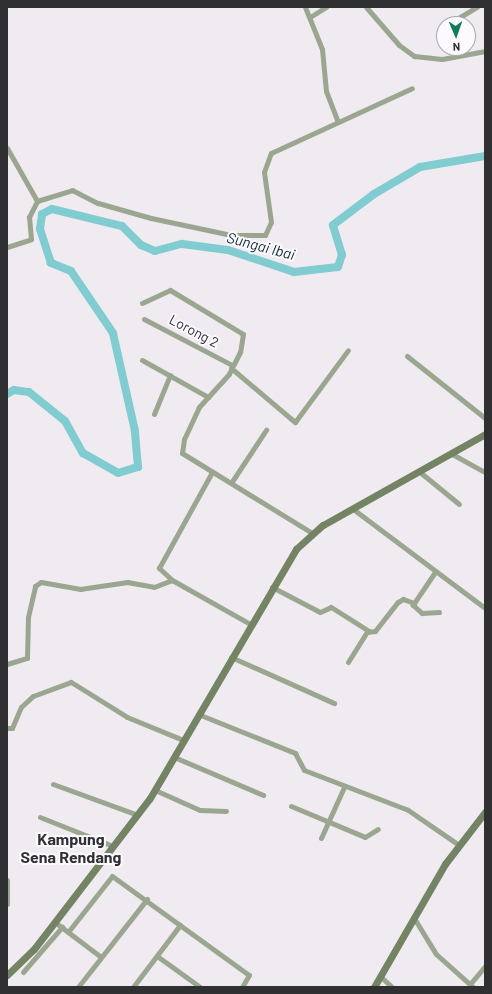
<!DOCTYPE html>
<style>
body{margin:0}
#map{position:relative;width:492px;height:994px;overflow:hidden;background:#efebf1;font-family:Barlow,sans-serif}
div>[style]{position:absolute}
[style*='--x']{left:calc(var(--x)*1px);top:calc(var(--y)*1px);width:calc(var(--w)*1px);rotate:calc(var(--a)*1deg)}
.river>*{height:8px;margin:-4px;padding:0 4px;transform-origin:4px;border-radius:4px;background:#80ccd0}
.street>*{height:5px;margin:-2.5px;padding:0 2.5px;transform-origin:2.5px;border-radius:2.5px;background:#9ba690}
.secondary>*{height:7px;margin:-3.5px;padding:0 3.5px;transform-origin:3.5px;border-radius:3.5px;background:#738363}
span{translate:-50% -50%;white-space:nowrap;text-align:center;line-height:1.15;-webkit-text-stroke:4px #fcf9ff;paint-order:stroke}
.street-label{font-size:14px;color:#302f31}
.water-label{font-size:15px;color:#0c3234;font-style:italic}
.quarter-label{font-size:16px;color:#302f31;font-weight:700}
.frame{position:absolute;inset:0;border:8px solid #302f31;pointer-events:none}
.north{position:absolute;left:436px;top:16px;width:40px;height:40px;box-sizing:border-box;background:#fcf9ff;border:1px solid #aaa8ad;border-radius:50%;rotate:178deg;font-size:11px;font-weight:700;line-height:16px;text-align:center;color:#302f31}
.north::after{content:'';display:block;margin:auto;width:14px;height:18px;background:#0f7c57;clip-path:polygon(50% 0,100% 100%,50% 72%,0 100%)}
</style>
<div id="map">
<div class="river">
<div style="--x:7;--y:394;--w:8;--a:-30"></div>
<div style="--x:14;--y:390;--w:15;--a:8"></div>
<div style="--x:29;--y:392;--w:46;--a:38.9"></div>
<div style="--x:65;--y:421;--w:37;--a:61"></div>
<div style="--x:83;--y:453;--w:40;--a:29.7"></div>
<div style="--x:118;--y:473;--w:21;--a:-17"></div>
<div style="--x:138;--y:467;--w:36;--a:-95"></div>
<div style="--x:135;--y:431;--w:100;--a:-102.7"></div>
<div style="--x:113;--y:333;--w:75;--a:-124.1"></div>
<div style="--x:71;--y:271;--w:22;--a:-158"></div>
<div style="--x:51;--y:263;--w:36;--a:-108"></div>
<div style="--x:40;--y:229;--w:15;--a:-82"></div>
<div style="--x:42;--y:214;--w:11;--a:-27"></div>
<div style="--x:52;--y:209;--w:72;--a:13.7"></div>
<div style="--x:122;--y:226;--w:27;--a:45"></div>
<div style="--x:141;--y:245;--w:15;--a:23"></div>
<div style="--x:155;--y:251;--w:28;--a:-15"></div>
<div style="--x:182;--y:244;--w:46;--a:7.4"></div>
<div style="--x:228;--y:250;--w:70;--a:18.4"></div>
<div style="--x:294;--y:272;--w:44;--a:-6.5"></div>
<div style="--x:338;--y:267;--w:13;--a:-72"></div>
<div style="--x:342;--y:255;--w:31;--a:-107"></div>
<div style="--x:333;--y:225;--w:51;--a:-37.1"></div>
<div style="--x:374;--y:194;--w:53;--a:-30.4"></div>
<div style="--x:420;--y:167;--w:66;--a:-9.6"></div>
</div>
<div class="street">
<div style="--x:305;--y:7;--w:45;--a:68"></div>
<div style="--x:322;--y:49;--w:42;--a:84.6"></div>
<div style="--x:326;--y:91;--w:33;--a:69"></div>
<div style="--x:366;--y:7;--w:50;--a:49"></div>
<div style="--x:399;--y:45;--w:19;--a:36"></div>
<div style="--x:414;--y:56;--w:28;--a:6"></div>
<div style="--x:442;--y:59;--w:44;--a:-10.5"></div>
<div style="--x:310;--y:17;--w:19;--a:-32"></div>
<div style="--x:455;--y:20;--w:26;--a:-31"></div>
<div style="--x:7;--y:148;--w:61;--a:60.5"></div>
<div style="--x:7;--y:247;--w:25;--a:-18"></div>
<div style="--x:31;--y:239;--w:22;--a:-95"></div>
<div style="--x:29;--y:217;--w:18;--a:-63"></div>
<div style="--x:37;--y:201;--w:37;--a:-17"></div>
<div style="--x:72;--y:190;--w:29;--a:27"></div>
<div style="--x:98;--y:203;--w:55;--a:15.8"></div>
<div style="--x:151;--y:218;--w:82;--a:12"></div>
<div style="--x:231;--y:235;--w:34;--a:0"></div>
<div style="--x:265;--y:235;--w:14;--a:-65"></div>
<div style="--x:271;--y:222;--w:50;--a:-98"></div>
<div style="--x:264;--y:172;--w:20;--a:-70"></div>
<div style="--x:271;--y:153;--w:155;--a:-24.7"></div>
<div style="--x:142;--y:303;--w:31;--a:-25"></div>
<div style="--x:170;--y:290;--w:85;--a:31.1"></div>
<div style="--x:243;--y:334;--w:18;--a:99"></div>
<div style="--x:240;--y:352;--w:25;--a:117"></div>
<div style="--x:229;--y:374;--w:45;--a:132.3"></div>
<div style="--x:199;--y:407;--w:35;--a:115"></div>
<div style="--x:184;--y:439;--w:14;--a:98"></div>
<div style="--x:182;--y:453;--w:153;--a:31.6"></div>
<div style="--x:144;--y:319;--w:99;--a:27.6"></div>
<div style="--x:407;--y:356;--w:100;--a:38.5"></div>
<div style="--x:142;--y:360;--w:76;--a:29.3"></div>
<div style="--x:231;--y:368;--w:84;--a:40.2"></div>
<div style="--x:295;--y:422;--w:89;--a:-53.6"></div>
<div style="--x:154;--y:414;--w:42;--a:-67.7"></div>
<div style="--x:452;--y:454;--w:38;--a:29"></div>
<div style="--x:421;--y:473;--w:49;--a:39.2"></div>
<div style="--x:231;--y:483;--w:64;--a:-56.6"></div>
<div style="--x:353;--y:509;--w:165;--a:36.9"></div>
<div style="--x:435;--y:572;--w:40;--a:124"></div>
<div style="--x:413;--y:605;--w:12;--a:42"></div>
<div style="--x:422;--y:613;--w:17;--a:-3"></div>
<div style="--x:172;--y:580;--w:18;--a:-137"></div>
<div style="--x:159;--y:568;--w:110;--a:-61.1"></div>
<div style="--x:272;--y:587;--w:54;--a:27.5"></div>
<div style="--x:320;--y:612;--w:12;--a:-24"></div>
<div style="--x:331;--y:607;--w:45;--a:32.3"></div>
<div style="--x:231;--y:657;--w:113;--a:24.1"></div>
<div style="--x:348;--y:662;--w:36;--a:-58"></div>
<div style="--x:367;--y:632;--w:8;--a:-7"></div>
<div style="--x:375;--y:631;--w:37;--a:-52"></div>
<div style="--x:398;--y:602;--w:6;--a:-31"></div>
<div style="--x:403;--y:599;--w:12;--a:20"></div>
<div style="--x:7;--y:664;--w:21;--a:-17"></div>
<div style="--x:27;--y:658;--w:41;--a:-88.6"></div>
<div style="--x:28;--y:617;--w:32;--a:-77"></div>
<div style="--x:35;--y:586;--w:7;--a:-34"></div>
<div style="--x:41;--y:582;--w:40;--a:10"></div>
<div style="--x:80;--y:589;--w:48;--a:-8.5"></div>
<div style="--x:127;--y:582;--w:27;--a:10"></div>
<div style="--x:154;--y:587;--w:19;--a:-21"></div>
<div style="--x:172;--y:580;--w:90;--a:29.4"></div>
<div style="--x:198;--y:714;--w:105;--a:21.9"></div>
<div style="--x:295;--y:753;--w:19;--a:62"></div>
<div style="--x:304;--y:770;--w:111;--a:21"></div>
<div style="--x:408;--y:810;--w:62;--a:34.5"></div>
<div style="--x:7;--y:728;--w:5;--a:0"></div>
<div style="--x:12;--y:728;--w:23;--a:-67"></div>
<div style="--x:21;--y:707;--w:16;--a:-43"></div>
<div style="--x:33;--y:696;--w:40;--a:-20.2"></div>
<div style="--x:71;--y:682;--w:66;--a:32"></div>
<div style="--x:127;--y:717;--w:61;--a:22.3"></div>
<div style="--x:174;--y:757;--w:97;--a:23.1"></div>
<div style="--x:53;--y:784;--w:90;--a:20"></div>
<div style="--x:155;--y:790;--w:49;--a:24"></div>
<div style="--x:200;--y:810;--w:26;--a:2"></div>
<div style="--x:291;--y:806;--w:80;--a:22.7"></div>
<div style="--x:365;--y:837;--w:15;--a:-32"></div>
<div style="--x:40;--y:817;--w:79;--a:21.7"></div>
<div style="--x:321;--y:838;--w:56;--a:-65.7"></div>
<div style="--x:7;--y:880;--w:24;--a:90"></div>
<div style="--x:414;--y:918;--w:42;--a:58.6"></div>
<div style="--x:436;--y:954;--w:50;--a:41.7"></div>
<div style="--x:56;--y:923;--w:56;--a:37.1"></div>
<div style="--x:68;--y:932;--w:71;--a:-51.8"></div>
<div style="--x:112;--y:876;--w:169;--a:35.9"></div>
<div style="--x:249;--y:975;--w:14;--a:120"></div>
<div style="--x:157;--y:956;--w:53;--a:35.8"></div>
<div style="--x:23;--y:972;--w:60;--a:-49.1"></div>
<div style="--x:380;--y:976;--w:16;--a:43"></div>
<div style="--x:470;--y:984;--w:23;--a:-50"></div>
<div style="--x:78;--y:987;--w:112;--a:-51.9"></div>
<div style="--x:133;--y:987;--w:78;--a:-52.8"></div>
</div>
<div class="secondary">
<div style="--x:7;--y:975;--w:37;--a:-44"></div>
<div style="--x:34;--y:949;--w:190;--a:-52.5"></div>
<div style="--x:150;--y:798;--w:289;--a:-59.6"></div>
<div style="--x:296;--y:549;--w:36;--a:-42"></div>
<div style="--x:323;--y:525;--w:186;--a:-29.3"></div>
<div style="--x:374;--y:987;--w:142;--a:-60"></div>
<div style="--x:445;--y:864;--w:66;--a:-52.4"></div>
</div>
<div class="street-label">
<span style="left:194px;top:331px;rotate:28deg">Lorong 2</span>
</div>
<div class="water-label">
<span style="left:261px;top:246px;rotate:15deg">Sungai Ibai</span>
</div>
<div class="quarter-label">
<span style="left:71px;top:848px">Kampung<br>Sena Rendang</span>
</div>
<div class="frame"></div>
<div class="north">N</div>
</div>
